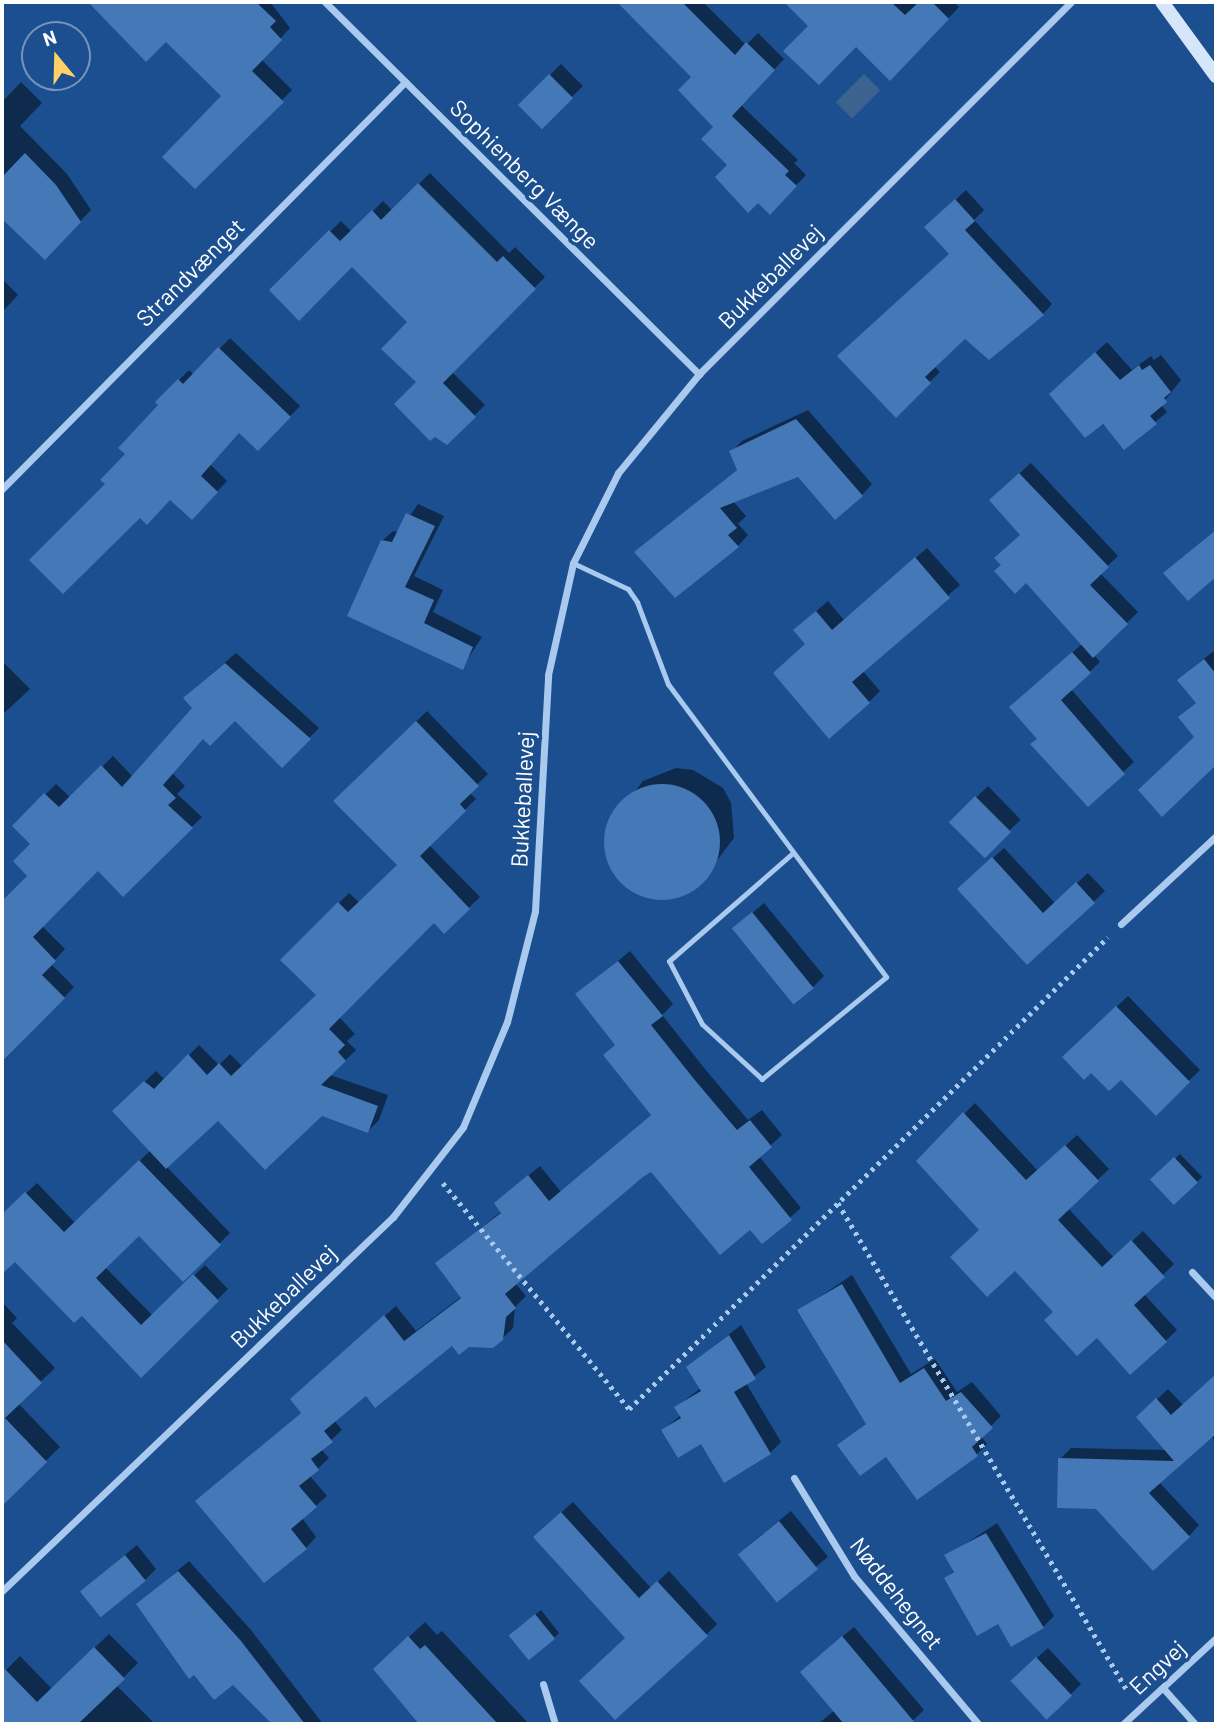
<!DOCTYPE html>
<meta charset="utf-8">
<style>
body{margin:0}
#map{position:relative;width:1218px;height:1726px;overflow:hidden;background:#1b4f8f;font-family:Barlow,sans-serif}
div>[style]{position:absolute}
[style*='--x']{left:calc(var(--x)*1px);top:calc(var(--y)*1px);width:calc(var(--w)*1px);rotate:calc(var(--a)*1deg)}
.water>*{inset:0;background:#3c6290;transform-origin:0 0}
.shadow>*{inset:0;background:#0007;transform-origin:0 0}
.building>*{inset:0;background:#4478b7;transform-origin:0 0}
.round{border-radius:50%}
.path>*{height:4.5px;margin-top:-2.25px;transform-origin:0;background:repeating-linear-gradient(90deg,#a9c9ee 0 3.5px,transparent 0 8.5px)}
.service>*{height:5px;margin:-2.5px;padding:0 2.5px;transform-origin:2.5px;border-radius:2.5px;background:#a9c9ee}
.minor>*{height:7px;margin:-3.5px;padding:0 3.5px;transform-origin:3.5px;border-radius:3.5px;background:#a9c9ee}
.secondary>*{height:14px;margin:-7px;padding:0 7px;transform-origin:7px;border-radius:7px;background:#d6e6fa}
span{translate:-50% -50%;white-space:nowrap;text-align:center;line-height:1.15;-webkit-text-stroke:7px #1b4f8f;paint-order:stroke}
.street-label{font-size:23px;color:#fff}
.frame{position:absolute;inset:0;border:4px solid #fff;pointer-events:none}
.north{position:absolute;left:21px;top:21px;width:70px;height:70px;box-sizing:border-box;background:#1b4f8f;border:2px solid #7695bc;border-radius:50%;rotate:341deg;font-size:19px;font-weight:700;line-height:28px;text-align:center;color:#fff}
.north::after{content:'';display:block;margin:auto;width:24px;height:32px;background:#ffd166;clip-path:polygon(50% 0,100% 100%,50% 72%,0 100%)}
</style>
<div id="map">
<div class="water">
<div style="left:864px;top:74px;width:23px;height:40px;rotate:45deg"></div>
</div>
<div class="shadow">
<div style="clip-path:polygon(91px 2px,270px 2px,290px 28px,261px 59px,292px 90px,195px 187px,224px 96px,166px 40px,146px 60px)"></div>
<div style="clip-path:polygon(619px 2px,703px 2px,746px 45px,758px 33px,784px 59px,741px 105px,798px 160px,794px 163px,806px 175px,770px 212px,715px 127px,693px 77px)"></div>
<div style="clip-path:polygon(813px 2px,913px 2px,917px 6px,921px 2px,954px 2px,959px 7px,901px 68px,811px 26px,800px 15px)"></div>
<div style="left:561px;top:64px;width:31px;height:57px;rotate:45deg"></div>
<div style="clip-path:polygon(21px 82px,42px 103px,20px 126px,67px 174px,91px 210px,45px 258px,2px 217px,2px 102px)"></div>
<div style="clip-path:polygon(430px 173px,509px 253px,515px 247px,545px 277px,452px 372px,485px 405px,446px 443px,419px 382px,409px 322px,352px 265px,271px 290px,341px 221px,352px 232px,383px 201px,392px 210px)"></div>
<div style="clip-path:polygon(966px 190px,984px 210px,974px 220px,1052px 304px,1043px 314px,965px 337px,934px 366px,940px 372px,896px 415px,951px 253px,937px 217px)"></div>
<div style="clip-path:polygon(2px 279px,18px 295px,2px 312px)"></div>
<div style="clip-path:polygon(230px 338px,300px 406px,258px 449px,240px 431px,210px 464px,227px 481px,192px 518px,171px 498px,107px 484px,161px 405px,157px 402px,189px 370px,194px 375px)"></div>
<div style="clip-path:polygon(1107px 342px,1132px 370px,1151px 356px,1154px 360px,1161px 355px,1181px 380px,1161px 405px,1167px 412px,1125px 448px,1063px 383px)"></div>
<div style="clip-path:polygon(808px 410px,872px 484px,862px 495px,799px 475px,733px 501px,746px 516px,738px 524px,748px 535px,738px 546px,637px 552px,738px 469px,731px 452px,742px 441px)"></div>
<div style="clip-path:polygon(1031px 463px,1118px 556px,1100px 573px,1138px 612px,1094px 655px,1100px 662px,1071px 689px,1134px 762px,1088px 804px,1039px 738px,1022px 697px,1082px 644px,1026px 581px,1003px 565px,1022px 534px,1001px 490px)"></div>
<div style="clip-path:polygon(418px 504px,444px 516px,414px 576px,443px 590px,433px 612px,482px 637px,462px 668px,349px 615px,382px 541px,393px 531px,399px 532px)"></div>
<div style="clip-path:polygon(927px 548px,960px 585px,862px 670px,880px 691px,869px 702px,807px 644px,806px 620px,828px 601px,844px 620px)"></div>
<div style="clip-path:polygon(1215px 650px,1216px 763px,1162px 815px,1196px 737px,1180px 717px,1197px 702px,1190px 670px)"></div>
<div style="clip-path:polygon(236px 653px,319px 728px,282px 765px,235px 719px,204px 737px,172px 773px,185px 786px,177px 794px,202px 817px,123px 895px,98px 869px,42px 926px,65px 949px,51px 964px,74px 987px,2px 1063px,2px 905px,30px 876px,33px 844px,14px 826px,56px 784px,71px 798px,113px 756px,133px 777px,195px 708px,195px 688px)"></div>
<div style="clip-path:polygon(2px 661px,30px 689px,2px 715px)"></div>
<div style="clip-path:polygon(427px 711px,488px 774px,469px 792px,476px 799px,429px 845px,480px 897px,444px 932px,434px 921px,339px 1017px,355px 1034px,347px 1041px,356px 1050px,330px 1075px,388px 1095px,379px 1120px,368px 1131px,322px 1114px,218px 1119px,166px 1166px,230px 1233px,183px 1279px,140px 1234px,105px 1267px,153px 1316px,205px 1265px,228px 1289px,141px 1376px,82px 1313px,15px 1260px,2px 1272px,2px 1216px,37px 1183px,75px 1223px,151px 1150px,114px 1111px,156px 1071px,165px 1080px,199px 1045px,219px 1065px,230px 1054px,243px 1067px,318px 995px,282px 960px,349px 893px,360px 903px,399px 865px,335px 801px)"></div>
<div style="clip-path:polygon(676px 768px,693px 770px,723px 788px,731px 803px,734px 838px,698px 885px,665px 898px,648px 896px,618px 878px,609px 863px,607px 828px,643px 781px)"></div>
<div style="left:988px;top:786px;width:47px;height:51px;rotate:46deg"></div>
<div style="clip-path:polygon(1004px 848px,1055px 903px,1088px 873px,1105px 891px,1028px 963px,971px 878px)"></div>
<div style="clip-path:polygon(764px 903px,824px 976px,813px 987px,745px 919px)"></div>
<div style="clip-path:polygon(630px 951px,673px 1004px,662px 1015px,705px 1069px,748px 1120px,762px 1110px,782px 1135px,759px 1156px,801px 1208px,762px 1242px,750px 1228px,651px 1170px,515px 1283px,526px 1296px,515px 1307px,513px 1328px,502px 1339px,452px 1344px,366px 1394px,334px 1420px,342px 1430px,321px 1449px,329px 1458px,310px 1476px,327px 1496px,302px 1518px,316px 1537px,306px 1548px,208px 1491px,302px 1412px,303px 1388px,396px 1306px,416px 1331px,462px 1296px,437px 1264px,502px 1211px,507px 1193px,540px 1166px,561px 1192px,652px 1114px,617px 1044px,577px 995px)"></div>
<div style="clip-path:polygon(1128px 996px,1200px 1070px,1156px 1113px,1121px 1077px,1075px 1046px)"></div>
<div style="clip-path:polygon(975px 1103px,1038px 1171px,1077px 1135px,1109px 1169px,1068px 1208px,1114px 1258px,1143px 1231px,1174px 1264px,1144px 1294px,1177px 1330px,1131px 1373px,1097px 1336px,1055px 1311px,918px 1161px)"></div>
<div style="left:1180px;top:1154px;width:32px;height:37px;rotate:46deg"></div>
<div style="clip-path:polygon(852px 1275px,911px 1374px,935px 1359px,957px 1392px,972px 1382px,1001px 1416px,981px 1436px,987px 1444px,977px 1454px,886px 1455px,840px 1445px,867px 1423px,800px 1310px)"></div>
<div style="clip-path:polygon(2px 1302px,17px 1318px,12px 1323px,55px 1368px,18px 1403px,60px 1447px,2px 1504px)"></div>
<div style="clip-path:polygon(741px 1325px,766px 1367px,746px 1383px,781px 1442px,770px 1453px,702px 1442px,663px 1430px,681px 1415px,676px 1407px,701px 1388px,688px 1367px)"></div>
<div style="clip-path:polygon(1216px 1375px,1216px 1442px,1211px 1436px,1159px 1482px,1199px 1525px,1189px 1536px,1060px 1459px,1071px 1448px,1167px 1450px,1149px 1407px,1168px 1389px,1183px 1405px)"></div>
<div style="clip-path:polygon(573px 1502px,651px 1588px,669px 1571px,717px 1624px,706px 1635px,627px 1637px,546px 1526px)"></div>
<div style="left:791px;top:1511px;width:59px;height:67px;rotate:51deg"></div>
<div style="clip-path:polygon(997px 1523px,1054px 1616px,1043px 1627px,999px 1621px,946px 1578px,955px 1570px,947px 1556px)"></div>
<div style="clip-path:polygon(137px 1545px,156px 1569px,145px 1580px,82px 1591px)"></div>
<div style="clip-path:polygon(189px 1561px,251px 1630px,323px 1724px,274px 1724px,234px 1682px,138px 1604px)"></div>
<div style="clip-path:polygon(541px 1610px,559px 1633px,554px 1638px,515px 1630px)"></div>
<div style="clip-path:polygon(425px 1622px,437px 1635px,442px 1631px,529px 1724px,424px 1724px,375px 1669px)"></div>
<div style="clip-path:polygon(854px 1627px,924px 1710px,909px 1724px,818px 1724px,835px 1710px,813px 1661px)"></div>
<div style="clip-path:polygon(109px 1634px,138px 1663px,116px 1685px,155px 1724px,2px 1724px,2px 1674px,20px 1656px,52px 1689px)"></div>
<div style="clip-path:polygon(1048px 1648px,1081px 1684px,1070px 1695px,1023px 1670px)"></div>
</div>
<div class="building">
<div style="clip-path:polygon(88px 2px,256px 2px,276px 21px,270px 27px,282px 40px,252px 71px,284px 102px,195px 189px,162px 157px,221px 96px,166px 42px,146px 62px)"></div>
<div style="clip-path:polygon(617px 2px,682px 2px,735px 55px,746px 42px,775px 70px,732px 116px,789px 171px,785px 175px,797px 186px,770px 215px,758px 203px,748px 213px,715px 177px,727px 165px,701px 139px,713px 127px,678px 90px,691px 77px)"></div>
<div style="clip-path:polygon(784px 2px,891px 2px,905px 15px,919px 2px,932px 2px,949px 19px,890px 81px,856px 47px,819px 85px,783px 51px,808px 26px)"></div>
<div style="left:549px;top:74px;width:34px;height:44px;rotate:45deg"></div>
<div style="clip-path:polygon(25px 153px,56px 185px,81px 222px,45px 260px,2px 219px,2px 177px)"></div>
<div style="clip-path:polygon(418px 183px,497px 262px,503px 256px,536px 289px,443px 383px,476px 417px,447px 445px,435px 437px,430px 441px,394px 404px,416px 382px,381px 349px,407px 322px,352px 267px,299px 321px,269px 290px,329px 230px,340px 241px,372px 210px,381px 220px)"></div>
<div style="clip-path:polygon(955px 199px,975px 221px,965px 230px,1044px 315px,989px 360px,965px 339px,925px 377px,931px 383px,896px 418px,837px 356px,949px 254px,924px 227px)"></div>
<div style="clip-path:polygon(218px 347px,291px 417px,258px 451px,239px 433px,201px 476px,218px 492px,192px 520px,170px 500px,147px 525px,140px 518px,63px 594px,29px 560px,105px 484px,100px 480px,125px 454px,118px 448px,158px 405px,155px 402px,178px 379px,183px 384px)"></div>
<div style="clip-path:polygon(1095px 352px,1120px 380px,1139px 365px,1142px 370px,1150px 365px,1171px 392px,1164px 398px,1167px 402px,1150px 416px,1157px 424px,1124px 450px,1103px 424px,1085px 438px,1049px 394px)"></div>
<div style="clip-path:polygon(796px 419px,863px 496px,835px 520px,798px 477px,720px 508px,737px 528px,728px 535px,739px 547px,675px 598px,634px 552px,737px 470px,729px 451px)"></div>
<div style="clip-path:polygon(1019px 473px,1109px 567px,1090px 585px,1128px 624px,1093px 658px,1026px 583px,1015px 594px,994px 571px,1001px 565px,994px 558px,1020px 535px,989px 500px)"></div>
<div style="clip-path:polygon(406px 513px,435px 526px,405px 587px,434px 600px,424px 623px,473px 647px,463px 670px,347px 616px,381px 540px,392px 542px)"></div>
<div style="clip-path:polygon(1216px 530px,1216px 577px,1188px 601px,1163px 573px)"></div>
<div style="clip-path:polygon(915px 557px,950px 598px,852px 682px,870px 703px,829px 739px,773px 673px,805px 644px,793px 630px,816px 611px,832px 630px)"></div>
<div style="clip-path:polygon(1072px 652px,1091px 673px,1061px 700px,1125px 774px,1088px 807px,1030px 744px,1037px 739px,1009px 707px)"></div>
<div style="clip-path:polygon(1204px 659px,1216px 674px,1216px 765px,1162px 817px,1138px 790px,1194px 737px,1178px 717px,1196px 703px,1177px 680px)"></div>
<div style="clip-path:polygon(225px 663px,311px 739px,282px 768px,235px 721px,210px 746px,203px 739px,163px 785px,176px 798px,168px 805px,193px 828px,123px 897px,98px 871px,33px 937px,56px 961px,42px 975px,65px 998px,2px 1062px,2px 901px,27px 876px,13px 861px,30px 844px,12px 826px,44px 793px,59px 807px,101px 765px,122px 787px,192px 708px,183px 698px)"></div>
<div style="clip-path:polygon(416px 721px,479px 786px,460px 804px,466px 811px,420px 856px,470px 909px,444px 934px,434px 923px,329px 1029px,345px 1045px,338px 1052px,346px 1061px,321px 1085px,378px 1106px,368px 1133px,322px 1116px,265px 1170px,218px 1121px,166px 1169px,112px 1111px,144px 1081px,154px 1089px,188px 1054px,207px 1075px,219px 1063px,231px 1076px,316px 995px,280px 960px,338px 902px,348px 912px,397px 865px,333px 801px)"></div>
<div class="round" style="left:604px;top:784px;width:116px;height:116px"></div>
<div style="left:975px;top:796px;width:51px;height:37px;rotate:45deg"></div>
<div style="clip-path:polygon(992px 857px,1043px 913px,1076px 882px,1095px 903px,1027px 965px,957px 889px)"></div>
<div style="left:752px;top:912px;width:98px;height:26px;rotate:51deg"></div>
<div style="clip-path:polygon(618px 961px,663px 1016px,651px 1025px,694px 1079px,737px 1130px,750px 1120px,772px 1147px,749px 1167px,792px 1220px,762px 1244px,750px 1230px,720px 1255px,651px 1172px,643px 1177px,505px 1294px,516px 1308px,506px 1317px,503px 1340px,493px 1348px,469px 1347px,459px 1355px,452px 1346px,375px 1408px,366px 1396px,324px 1431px,333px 1442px,311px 1459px,319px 1470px,299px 1486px,317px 1507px,291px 1529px,307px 1549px,264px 1583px,195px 1501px,301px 1413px,290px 1399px,384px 1315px,404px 1341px,461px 1298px,435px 1263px,501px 1213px,494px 1203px,528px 1175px,549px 1201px,651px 1115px,603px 1055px,615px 1045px,575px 994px)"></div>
<div style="clip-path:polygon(1116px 1006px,1190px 1082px,1156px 1116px,1121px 1080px,1109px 1091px,1091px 1073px,1084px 1080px,1062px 1057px)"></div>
<div style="clip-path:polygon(963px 1112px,1026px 1180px,1065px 1145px,1099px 1181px,1058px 1220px,1102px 1267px,1131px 1240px,1165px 1277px,1134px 1305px,1167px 1342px,1130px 1375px,1097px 1338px,1077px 1356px,1044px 1320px,1053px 1312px,1015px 1271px,987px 1297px,950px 1257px,979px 1230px,916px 1161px)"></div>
<div style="left:1174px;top:1157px;width:35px;height:33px;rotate:47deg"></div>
<div style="clip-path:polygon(139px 1160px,221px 1245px,183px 1282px,139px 1236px,96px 1278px,141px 1325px,193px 1274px,219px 1301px,141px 1378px,82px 1316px,74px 1323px,15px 1262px,2px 1274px,2px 1214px,25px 1192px,64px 1232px)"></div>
<div style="clip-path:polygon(842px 1284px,900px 1383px,924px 1368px,946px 1401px,961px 1392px,993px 1428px,972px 1447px,978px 1456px,917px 1500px,886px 1457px,860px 1476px,837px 1445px,866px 1424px,797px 1310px)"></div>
<div style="clip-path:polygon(729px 1335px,756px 1379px,734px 1392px,771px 1454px,724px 1483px,701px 1444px,678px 1458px,661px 1430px,681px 1418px,674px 1407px,701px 1391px,686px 1367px)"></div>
<div style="clip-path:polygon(2px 1340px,42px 1383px,5px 1418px,47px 1462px,2px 1506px)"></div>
<div style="clip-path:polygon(1216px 1374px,1216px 1434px,1149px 1493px,1190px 1537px,1153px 1571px,1096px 1509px,1057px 1508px,1058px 1458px,1174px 1461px,1136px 1417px,1156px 1398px,1171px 1415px)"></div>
<div style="clip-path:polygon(561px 1512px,639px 1598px,657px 1581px,708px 1636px,615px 1720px,579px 1681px,625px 1638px,533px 1537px)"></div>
<div style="left:779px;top:1521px;width:62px;height:53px;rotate:51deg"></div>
<div style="clip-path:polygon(986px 1533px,1044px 1628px,1011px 1647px,998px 1624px,977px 1636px,944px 1578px,954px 1572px,944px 1555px)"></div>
<div style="left:125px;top:1555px;width:33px;height:58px;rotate:51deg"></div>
<div style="clip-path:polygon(178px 1571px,241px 1641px,305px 1724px,272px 1724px,233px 1685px,214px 1700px,194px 1675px,189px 1679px,136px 1604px)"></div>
<div style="left:535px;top:1614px;width:32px;height:34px;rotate:51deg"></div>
<div style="clip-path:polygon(408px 1636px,420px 1649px,425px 1645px,498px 1724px,419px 1724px,373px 1669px)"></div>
<div style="clip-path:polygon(842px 1636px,916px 1724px,844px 1724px,800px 1672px)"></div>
<div style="clip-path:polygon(94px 1647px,125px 1679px,78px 1724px,2px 1724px,2px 1666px,37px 1702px)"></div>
<div style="left:1036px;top:1657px;width:53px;height:35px;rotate:47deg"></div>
</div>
<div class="path">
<div style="--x:443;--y:1183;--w:293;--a:50.5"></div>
<div style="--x:629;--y:1409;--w:672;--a:-44.58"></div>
<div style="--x:838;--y:1203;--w:566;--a:59.31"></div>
</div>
<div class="service">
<div style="--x:573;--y:563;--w:61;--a:25.3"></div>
<div style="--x:628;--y:589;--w:16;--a:55"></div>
<div style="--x:637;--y:602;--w:88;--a:69.3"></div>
<div style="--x:668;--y:684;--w:365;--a:53.3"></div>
<div style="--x:886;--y:977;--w:161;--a:140.6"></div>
<div style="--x:762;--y:1079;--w:81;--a:-137.5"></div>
<div style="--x:702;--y:1024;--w:71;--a:-117.6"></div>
<div style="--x:669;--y:961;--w:164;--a:-41.1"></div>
</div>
<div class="minor">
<div style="--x:325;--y:2;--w:528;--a:44.85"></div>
<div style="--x:2;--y:489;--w:573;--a:-45.28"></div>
<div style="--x:1121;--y:924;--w:129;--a:-42.8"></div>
<div style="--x:1192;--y:1272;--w:35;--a:47"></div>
<div style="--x:794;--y:1478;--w:115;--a:58.5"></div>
<div style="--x:854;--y:1576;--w:193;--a:50"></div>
<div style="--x:2;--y:1591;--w:541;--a:-43.73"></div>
<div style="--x:393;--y:1217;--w:114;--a:-52.1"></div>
<div style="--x:463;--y:1127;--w:114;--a:-67.3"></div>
<div style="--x:507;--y:1022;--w:114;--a:-75.8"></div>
<div style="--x:535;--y:911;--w:236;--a:-86.8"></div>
<div style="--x:548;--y:675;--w:115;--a:-77.4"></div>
<div style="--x:573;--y:563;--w:101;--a:-63.4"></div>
<div style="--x:618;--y:473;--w:128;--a:-50.7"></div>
<div style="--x:699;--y:374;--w:526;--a:-45"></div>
<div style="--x:543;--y:1684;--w:42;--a:73.3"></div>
<div style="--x:1163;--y:1688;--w:48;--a:48.4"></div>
<div style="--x:1123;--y:1724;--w:127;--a:-42.8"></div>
</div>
<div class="secondary">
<div style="--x:1162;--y:2;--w:92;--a:53.9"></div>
</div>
<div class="street-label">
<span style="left:525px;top:174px;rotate:45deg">Sophienberg Vænge</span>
<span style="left:190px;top:272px;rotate:-45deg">Strandvænget</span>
<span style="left:770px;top:276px;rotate:-45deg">Bukkeballevej</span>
<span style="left:522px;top:799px;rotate:-87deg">Bukkeballevej</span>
<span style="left:283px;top:1296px;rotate:-44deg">Bukkeballevej</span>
<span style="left:897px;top:1593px;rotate:52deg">Nøddehegnet</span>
<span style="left:1157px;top:1667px;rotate:-43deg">Engvej</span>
</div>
<div class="frame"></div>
<div class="north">N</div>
</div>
